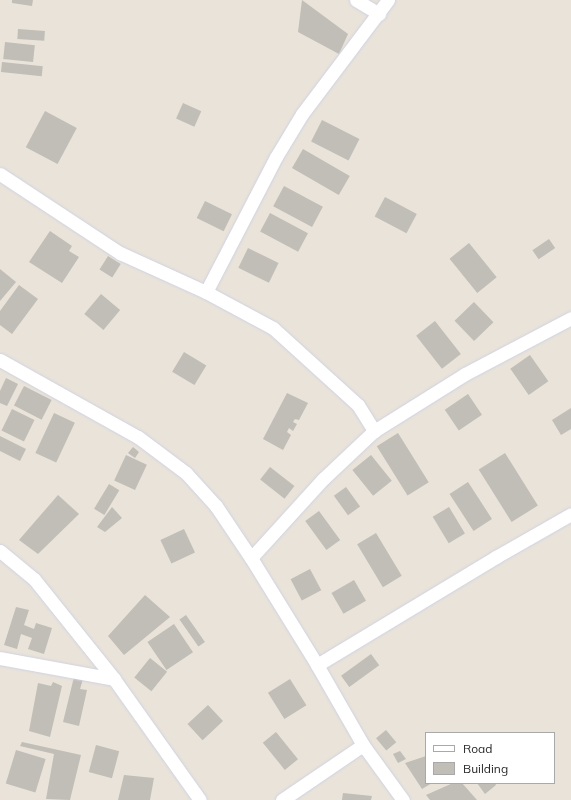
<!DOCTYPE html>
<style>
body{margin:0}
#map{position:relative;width:571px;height:800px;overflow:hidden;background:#e9e3da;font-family:Mulish,sans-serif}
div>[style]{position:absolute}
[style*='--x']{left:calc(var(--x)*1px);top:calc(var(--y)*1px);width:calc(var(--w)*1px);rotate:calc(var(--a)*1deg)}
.building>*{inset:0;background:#c1bdb7;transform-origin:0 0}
.roads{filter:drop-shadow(0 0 1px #cfd2e0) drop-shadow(0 0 1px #cfd2e0)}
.street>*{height:13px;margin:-6.5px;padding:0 6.5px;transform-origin:6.5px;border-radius:6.5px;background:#fff}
span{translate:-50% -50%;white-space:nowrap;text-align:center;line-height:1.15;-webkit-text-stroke:4px #fff;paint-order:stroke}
.legend{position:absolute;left:425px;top:732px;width:130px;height:52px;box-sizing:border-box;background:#fff;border:1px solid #a9a9a9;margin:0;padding:5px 7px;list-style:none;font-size:12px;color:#272727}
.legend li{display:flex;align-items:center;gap:8px;height:20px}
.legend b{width:20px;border:1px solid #a9a9a9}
</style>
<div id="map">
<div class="building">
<div style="clip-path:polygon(12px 0,33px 0,32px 6px,12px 3px)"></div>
<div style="clip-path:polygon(302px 0,348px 34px,339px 54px,298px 32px)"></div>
<div style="left:18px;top:29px;width:27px;height:10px;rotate:4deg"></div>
<div style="left:5px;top:42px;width:30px;height:17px;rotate:6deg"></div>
<div style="left:2px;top:62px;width:41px;height:10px;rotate:6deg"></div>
<div style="left:183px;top:103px;width:20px;height:17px;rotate:24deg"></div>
<div style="left:45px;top:111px;width:36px;height:41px;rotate:28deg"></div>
<div style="left:322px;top:120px;width:42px;height:24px;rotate:27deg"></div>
<div style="left:303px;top:149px;width:54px;height:22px;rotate:30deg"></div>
<div style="left:284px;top:186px;width:44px;height:23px;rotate:28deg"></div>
<div style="left:385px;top:197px;width:36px;height:22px;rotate:28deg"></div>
<div style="left:205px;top:201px;width:30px;height:19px;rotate:26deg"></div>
<div style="left:270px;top:213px;width:43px;height:21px;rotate:28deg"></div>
<div style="clip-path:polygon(50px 231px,72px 246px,69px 251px,79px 257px,62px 283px,29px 262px)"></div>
<div style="left:549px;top:239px;width:11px;height:20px;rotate:56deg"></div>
<div style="left:469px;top:243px;width:44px;height:25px;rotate:51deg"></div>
<div style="left:248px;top:248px;width:34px;height:22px;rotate:26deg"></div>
<div style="left:108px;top:256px;width:15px;height:16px;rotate:32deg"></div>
<div style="clip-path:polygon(0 269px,16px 282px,0 301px)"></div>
<div style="clip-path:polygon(19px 285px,38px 299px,12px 334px,0 325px,0 311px)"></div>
<div style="left:101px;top:294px;width:25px;height:26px;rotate:40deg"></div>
<div style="left:474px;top:302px;width:28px;height:27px;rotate:46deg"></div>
<div style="left:435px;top:321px;width:42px;height:24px;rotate:52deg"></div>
<div style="left:184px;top:352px;width:26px;height:23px;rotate:31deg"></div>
<div style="left:530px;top:355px;width:32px;height:24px;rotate:55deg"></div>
<div style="clip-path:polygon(6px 378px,18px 384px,7px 406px,0 403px,0 391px)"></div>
<div style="left:24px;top:386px;width:31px;height:22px;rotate:27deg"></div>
<div style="clip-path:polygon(287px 393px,308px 403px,299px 420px,295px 419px,293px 422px,297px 424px,293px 431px,289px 428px,287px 432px,291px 435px,283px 450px,263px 439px)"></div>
<div style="left:468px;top:394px;width:25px;height:28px;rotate:56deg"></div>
<div style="clip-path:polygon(571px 408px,571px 429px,561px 435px,552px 420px)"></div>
<div style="left:12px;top:409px;width:25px;height:24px;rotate:26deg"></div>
<div style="left:54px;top:413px;width:23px;height:44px;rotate:25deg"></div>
<div style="left:398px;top:433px;width:58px;height:25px;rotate:58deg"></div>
<div style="clip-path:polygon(0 436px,26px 449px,20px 461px,0 451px)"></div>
<div style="clip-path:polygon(133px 447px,139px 452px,135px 458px,128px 453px)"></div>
<div style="left:505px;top:453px;width:62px;height:31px;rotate:58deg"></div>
<div style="left:126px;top:455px;width:23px;height:28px;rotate:25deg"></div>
<div style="left:371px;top:455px;width:33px;height:24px;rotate:51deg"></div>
<div style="left:270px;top:467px;width:31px;height:16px;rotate:38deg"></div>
<div style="left:468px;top:482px;width:44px;height:22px;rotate:57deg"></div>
<div style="left:109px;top:484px;width:12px;height:29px;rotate:31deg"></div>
<div style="left:346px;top:487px;width:24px;height:15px;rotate:54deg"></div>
<div style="clip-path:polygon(58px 495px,79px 514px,38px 554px,19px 540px)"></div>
<div style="clip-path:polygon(112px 507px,122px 518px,105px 532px,97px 527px)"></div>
<div style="left:449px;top:507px;width:31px;height:19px;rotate:59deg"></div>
<div style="left:319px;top:511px;width:36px;height:17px;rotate:54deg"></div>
<div style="left:184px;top:529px;width:26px;height:26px;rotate:65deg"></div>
<div style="left:376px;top:533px;width:50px;height:22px;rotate:59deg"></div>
<div style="left:310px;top:569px;width:24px;height:22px;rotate:62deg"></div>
<div style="left:354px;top:580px;width:24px;height:26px;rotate:60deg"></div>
<div style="clip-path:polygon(145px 595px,170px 617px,124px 655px,108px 636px)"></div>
<div style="clip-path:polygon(16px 607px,29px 610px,24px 625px,34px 629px,36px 623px,52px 628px,44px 654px,28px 649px,32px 638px,21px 634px,17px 649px,4px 645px)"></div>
<div style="left:186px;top:615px;width:33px;height:8px;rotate:55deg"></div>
<div style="left:174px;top:624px;width:34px;height:32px;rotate:56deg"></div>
<div style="left:371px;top:654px;width:14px;height:37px;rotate:54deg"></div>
<div style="left:150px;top:658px;width:22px;height:25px;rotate:39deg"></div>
<div style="clip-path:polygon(74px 677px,83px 679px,80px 689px,87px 690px,79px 726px,63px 722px)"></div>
<div style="left:290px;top:679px;width:31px;height:26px;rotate:58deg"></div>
<div style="clip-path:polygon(53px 682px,62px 686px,50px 737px,29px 731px,38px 683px,51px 686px)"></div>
<div style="left:208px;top:705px;width:22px;height:28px;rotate:47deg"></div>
<div style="left:386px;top:730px;width:16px;height:13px;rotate:50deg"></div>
<div style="left:276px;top:732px;width:35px;height:17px;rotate:51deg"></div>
<div style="clip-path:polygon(22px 742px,81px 755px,70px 800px,46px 799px,54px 754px,20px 746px)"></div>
<div style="left:96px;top:745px;width:24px;height:28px;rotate:15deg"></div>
<div style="left:16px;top:750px;width:31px;height:35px;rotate:17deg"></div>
<div style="clip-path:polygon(400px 751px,406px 759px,398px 763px,393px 754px)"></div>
<div style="clip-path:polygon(426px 756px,426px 783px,432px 783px,422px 789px,405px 763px)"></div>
<div style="clip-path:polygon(124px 775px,154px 778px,150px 800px,118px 800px)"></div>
<div style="clip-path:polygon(453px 783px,462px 783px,477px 800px,430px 800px,426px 795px)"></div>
<div style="clip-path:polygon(477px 783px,495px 783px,496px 785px,485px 794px)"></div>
<div style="clip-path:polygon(343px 793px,372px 796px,371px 800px,342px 800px)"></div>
</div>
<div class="roads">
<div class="street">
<div style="--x:356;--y:0;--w:27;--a:31"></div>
<div style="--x:0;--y:174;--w:144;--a:33.4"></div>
<div style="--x:120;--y:253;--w:94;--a:24.4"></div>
<div style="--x:206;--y:292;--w:76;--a:28.2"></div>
<div style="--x:273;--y:328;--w:115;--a:42.2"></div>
<div style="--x:358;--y:405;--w:31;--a:58"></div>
<div style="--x:206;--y:292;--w:152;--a:-62.6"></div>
<div style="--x:276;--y:157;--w:50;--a:-58.8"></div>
<div style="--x:302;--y:114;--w:143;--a:-53"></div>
<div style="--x:0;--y:360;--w:158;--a:29.2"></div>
<div style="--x:138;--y:437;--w:60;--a:36.9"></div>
<div style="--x:186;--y:473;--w:45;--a:47.7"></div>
<div style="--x:216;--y:506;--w:63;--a:56.1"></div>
<div style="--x:251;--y:558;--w:126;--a:58.3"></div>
<div style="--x:317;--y:665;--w:92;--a:60.1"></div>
<div style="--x:363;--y:745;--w:68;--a:54"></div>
<div style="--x:0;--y:551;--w:44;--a:39.5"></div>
<div style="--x:34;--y:579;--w:128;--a:51.3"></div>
<div style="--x:114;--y:679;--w:148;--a:54.6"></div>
<div style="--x:251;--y:558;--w:107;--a:-47.7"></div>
<div style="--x:323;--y:479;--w:70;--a:-43.3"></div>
<div style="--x:374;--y:431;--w:107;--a:-32.1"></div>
<div style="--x:465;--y:374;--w:120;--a:-27.8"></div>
<div style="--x:0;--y:658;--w:116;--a:10.4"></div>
<div style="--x:317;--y:665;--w:209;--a:-31.1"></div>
<div style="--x:496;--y:557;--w:86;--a:-29.8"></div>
<div style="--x:282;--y:800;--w:98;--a:-34.2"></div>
</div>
</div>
<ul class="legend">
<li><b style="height:5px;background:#fff"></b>Road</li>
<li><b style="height:11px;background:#c1bdb7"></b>Building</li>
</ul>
</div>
